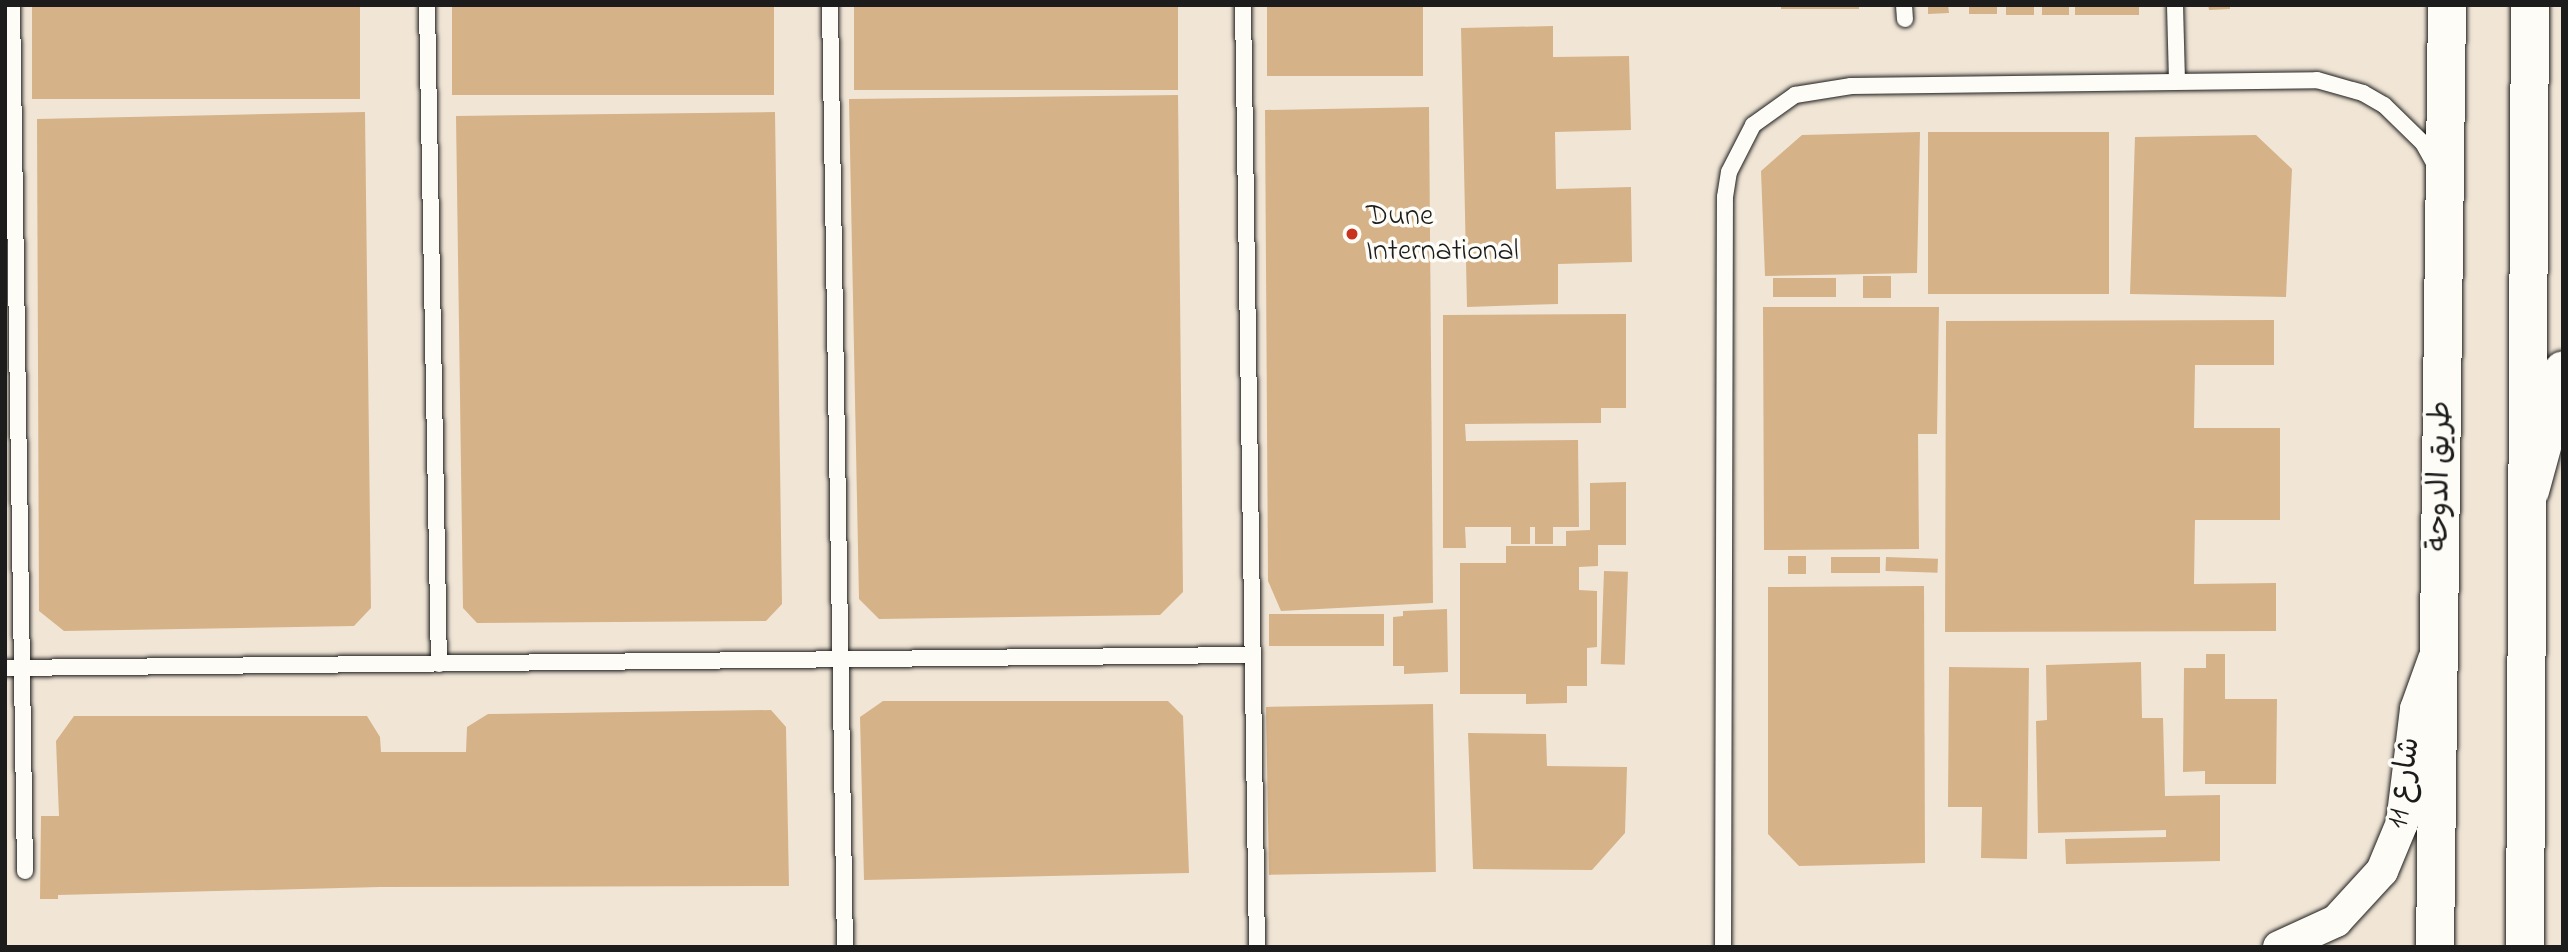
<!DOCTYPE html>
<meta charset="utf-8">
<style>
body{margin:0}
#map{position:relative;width:2568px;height:952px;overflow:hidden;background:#f1e6d6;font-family:"Indie Flower","Playpen Sans Arabic",sans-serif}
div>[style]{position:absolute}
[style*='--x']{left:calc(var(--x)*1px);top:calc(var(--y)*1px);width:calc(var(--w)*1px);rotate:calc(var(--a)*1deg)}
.building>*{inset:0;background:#d6b288;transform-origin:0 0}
.roads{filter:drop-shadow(0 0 2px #1c1c1c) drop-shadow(0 0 2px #1c1c1c)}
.service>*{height:16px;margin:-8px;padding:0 8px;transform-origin:8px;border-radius:8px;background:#fdfcf7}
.minor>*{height:32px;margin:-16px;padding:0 16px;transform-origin:16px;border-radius:16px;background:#fdfcf7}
.tertiary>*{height:38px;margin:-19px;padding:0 19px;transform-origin:19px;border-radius:19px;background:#fdfcf7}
.secondary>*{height:38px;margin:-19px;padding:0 19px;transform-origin:19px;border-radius:19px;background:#fdfcf7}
.dots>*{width:19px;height:19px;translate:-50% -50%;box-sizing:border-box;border:4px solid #fdfcf7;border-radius:50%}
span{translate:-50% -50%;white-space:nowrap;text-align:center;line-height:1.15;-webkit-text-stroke:7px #fdfcf7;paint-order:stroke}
.poi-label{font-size:30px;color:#1c1c1c}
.left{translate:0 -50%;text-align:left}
.street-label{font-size:30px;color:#1c1c1c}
.frame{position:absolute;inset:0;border:7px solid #1c1c1c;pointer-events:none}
</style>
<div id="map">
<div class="building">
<div style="left:32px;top:5px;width:328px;height:94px"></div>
<div style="left:452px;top:5px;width:322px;height:90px"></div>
<div style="left:854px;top:5px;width:324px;height:85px"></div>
<div style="left:1267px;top:5px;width:156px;height:71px"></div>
<div style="left:1781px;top:5px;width:78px;height:4px"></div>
<div style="clip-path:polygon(1928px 5px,1948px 5px,1949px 13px,1928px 14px)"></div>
<div style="left:1969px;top:5px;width:28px;height:9px"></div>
<div style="left:2006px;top:5px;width:28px;height:10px"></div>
<div style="left:2042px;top:5px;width:27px;height:10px"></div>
<div style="left:2075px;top:5px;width:64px;height:10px"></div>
<div style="clip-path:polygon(2208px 5px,2230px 5px,2230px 9px,2209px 10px)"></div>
<div style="clip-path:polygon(1553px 26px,1553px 57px,1629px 56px,1631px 130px,1555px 132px,1556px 189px,1631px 187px,1632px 262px,1558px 264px,1558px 304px,1467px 307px,1461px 28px)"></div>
<div style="clip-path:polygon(1178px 95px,1183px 592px,1160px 615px,879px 619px,859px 599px,849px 99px)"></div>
<div style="clip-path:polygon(1429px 107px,1433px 603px,1281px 611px,1268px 581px,1265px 110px)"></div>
<div style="clip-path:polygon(365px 112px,371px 608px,354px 626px,64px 631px,39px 611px,37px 119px)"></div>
<div style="clip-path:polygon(775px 112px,782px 604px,766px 621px,477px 623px,463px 608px,456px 116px)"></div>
<div style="clip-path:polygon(1920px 132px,1917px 273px,1765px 276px,1761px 171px,1802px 135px)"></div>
<div style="left:1928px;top:132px;width:181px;height:162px"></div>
<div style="clip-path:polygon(2256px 135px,2292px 169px,2286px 297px,2130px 294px,2135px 137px)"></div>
<div style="left:1863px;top:276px;width:28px;height:22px"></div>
<div style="left:1773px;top:278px;width:63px;height:19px"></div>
<div style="clip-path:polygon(1763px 307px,1939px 307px,1937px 434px,1918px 434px,1919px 549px,1764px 550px)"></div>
<div style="clip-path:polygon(1626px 314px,1626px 408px,1601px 408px,1601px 423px,1465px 424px,1466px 441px,1578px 440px,1579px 527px,1553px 527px,1553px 544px,1535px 544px,1535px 527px,1530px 527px,1530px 544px,1511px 544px,1511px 527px,1465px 527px,1466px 548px,1443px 548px,1443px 315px)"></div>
<div style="clip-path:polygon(2274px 320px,2274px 365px,2195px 365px,2194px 428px,2280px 428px,2280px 520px,2195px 520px,2194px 584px,2276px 583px,2276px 631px,1945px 632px,1946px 321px)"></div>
<div style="clip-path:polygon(1626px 482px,1626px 545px,1598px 545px,1598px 566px,1579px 567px,1579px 590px,1597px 591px,1597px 647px,1587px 648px,1587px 686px,1567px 686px,1567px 703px,1526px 704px,1526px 694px,1460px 694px,1460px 563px,1506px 563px,1506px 546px,1566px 546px,1566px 531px,1590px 530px,1590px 483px)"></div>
<div style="left:1788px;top:556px;width:18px;height:18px"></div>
<div style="left:1831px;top:557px;width:49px;height:16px"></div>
<div style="left:1886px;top:557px;width:52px;height:14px;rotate:2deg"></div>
<div style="left:1604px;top:571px;width:24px;height:93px;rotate:2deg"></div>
<div style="clip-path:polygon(1924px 586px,1925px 863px,1799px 866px,1768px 834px,1768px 587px)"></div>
<div style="clip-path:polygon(1447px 609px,1448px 672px,1404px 674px,1404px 666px,1393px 666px,1393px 617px,1403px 616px,1403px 611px)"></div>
<div style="left:1269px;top:614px;width:115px;height:32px"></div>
<div style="clip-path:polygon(2206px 654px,2225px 654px,2225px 699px,2277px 699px,2276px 784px,2205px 784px,2205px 771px,2183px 772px,2184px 668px,2206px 668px)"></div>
<div style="clip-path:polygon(2141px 662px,2142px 718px,2163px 718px,2165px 796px,2220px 795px,2220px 861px,2066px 864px,2065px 839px,2166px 837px,2166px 830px,2038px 833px,2036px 721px,2047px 720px,2046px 665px)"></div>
<div style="clip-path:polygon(1949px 667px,2029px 668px,2027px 859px,1981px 858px,1982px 807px,1948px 807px)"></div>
<div style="clip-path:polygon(883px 701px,1168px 701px,1183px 716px,1189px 873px,864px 880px,860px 717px)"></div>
<div style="left:1433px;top:704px;width:168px;height:167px;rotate:89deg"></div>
<div style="clip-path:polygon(771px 710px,786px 727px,789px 886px,380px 887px,58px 895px,58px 899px,40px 899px,41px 816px,59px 816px,56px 741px,74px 716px,367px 716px,380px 737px,381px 752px,466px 752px,467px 727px,488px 714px)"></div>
<div style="clip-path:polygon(1468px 733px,1546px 734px,1547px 766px,1627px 767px,1625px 833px,1592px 870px,1473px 869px)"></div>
</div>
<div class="roads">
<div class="service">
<div style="--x:12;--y:5;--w:866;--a:89.14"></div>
<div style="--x:427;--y:5;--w:659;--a:88.96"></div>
<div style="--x:830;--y:5;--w:942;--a:89.09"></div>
<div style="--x:1243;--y:5;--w:942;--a:89.15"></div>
<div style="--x:1904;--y:5;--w:14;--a:86"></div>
<div style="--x:2175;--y:5;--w:75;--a:88.5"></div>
<div style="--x:5;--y:668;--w:1248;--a:-0.6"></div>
<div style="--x:1723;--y:947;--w:750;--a:-89.85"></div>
<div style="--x:1725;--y:197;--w:25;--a:-81"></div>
<div style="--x:1729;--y:172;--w:53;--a:-62.9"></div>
<div style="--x:1753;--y:125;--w:52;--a:-35.5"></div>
<div style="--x:1795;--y:95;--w:57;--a:-9.1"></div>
<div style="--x:1851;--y:86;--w:466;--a:-0.7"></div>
<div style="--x:2317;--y:80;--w:48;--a:15.8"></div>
<div style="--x:2363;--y:93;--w:24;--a:30"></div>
<div style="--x:2384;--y:105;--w:54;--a:44.3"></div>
<div style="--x:2423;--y:143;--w:25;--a:61"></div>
</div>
<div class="minor">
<div style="--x:2279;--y:947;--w:63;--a:-24.5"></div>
<div style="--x:2336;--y:921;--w:68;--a:-47.4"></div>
<div style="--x:2382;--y:871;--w:52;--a:-67.4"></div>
<div style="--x:2402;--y:823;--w:115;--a:-83"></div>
<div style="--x:2416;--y:709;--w:53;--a:-70.2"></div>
</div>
<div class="tertiary">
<div style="--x:2530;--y:491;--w:125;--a:-74.7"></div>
</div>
<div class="secondary">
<div style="--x:2435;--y:947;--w:942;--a:-89.27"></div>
<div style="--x:2525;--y:947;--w:942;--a:-89.7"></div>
</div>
</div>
<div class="dots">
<div style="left:1352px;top:234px;background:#c8321e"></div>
</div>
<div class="poi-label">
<span class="left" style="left:1366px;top:234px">Dune<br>International</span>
</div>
<div class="street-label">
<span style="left:2441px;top:476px;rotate:-89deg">طريق الدوحة</span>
<span style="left:2405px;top:783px;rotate:-82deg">شارع 11</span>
</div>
<div class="frame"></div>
</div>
